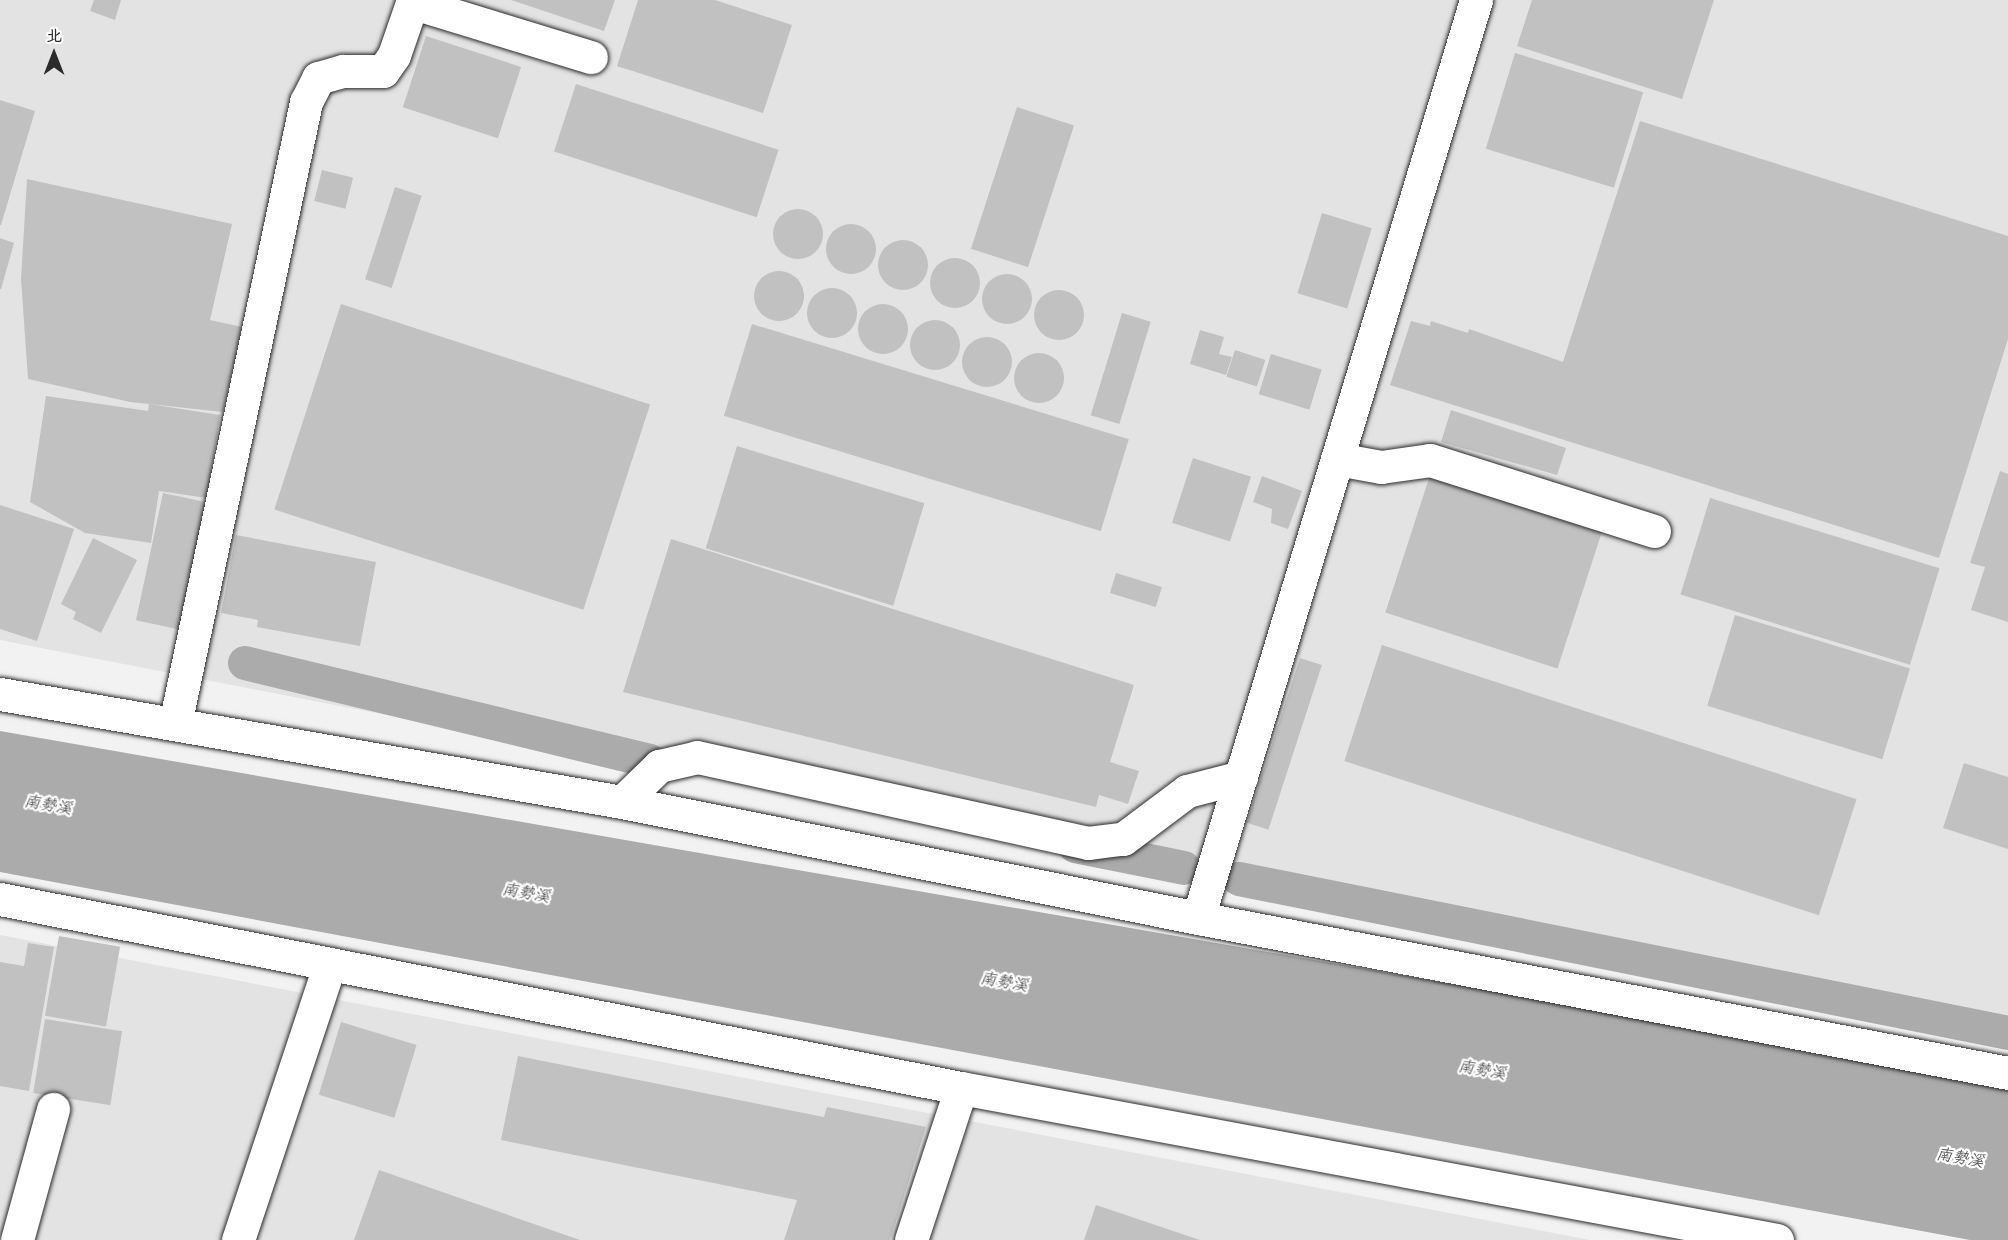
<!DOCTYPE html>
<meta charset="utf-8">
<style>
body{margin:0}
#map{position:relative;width:2008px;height:1240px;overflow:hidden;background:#f2f2f2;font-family:Pangolin,"LXGW WenKai TC",sans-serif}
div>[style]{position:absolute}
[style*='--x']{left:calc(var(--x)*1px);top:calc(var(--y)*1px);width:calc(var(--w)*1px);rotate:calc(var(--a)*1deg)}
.built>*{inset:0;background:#e3e3e3}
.water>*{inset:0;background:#ababab}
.canal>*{height:34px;margin:-17px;padding:0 17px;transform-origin:17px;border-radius:17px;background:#ababab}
.building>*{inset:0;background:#c1c1c1;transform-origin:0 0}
.round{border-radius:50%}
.roads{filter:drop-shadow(0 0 2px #2b2b2b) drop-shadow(0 0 2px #2b2b2b)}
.minor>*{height:33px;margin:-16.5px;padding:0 16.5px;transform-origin:16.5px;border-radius:16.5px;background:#fff}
span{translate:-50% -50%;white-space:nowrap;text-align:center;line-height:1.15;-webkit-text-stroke:4.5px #fff;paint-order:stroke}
.water-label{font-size:16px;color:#585858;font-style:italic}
.north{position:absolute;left:24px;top:24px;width:60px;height:60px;-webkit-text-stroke:4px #fff;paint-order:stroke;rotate:0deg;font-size:16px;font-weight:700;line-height:24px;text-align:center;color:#2b2b2b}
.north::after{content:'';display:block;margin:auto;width:21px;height:27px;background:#2b2b2b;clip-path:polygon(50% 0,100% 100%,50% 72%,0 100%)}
</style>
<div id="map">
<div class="built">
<div style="clip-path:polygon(0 0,2008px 0,2008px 1030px,0 640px)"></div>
<div style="clip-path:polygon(0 935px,1590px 1240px,0 1240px)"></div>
</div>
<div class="water">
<div style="clip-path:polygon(0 731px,2008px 1081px,2008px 1240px,1970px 1240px,0 872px)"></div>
</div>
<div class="canal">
<div style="--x:245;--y:663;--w:416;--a:13.6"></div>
<div style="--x:1075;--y:846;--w:111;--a:11.4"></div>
<div style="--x:1239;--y:879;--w:784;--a:11.32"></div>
</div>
<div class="building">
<div style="clip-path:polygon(94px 0,121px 0,115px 20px,90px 11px)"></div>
<div style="clip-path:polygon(511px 0,615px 0,604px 31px)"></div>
<div style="clip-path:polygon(638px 0,715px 0,792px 25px,763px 113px,617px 66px)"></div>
<div style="clip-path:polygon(1532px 0,1714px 0,1682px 99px,1517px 46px)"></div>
<div style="left:426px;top:36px;width:100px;height:75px;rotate:18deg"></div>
<div style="left:1515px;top:53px;width:134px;height:100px;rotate:17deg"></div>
<div style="left:576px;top:84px;width:213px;height:71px;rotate:18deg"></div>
<div style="clip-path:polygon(0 100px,35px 111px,1px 225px,0 225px)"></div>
<div style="left:1017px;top:107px;width:60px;height:149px;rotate:18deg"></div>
<div style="clip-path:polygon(1640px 121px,2008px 236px,2008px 339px,1939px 558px,1390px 385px,1411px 321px,1430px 326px,1431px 321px,1468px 333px,1469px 329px,1563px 362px)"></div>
<div style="left:322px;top:170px;width:32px;height:32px;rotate:14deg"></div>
<div style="clip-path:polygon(27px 179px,232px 224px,210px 320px,242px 327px,223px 412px,130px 402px,28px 379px,21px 279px)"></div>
<div style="left:395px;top:187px;width:28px;height:97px;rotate:18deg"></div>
<div class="round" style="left:773px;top:209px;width:50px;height:50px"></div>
<div style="left:1322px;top:213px;width:52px;height:84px;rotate:17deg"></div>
<div class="round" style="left:826px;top:224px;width:50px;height:50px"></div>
<div style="clip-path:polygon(0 238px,14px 243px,1px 289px,0 289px)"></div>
<div class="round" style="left:878px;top:240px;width:50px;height:50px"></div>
<div class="round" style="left:930px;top:258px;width:50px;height:50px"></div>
<div class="round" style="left:754px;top:271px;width:50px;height:50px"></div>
<div class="round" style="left:982px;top:274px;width:50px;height:50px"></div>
<div class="round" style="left:807px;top:288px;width:50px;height:50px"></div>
<div class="round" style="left:1034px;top:290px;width:50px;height:50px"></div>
<div style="left:341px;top:304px;width:325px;height:216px;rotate:18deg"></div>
<div class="round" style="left:858px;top:304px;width:50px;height:50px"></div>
<div style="left:1122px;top:313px;width:30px;height:107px;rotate:17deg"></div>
<div class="round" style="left:910px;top:320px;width:50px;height:50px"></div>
<div style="left:752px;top:324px;width:394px;height:96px;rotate:17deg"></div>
<div style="clip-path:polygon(1200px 330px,1224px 337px,1219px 354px,1232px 357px,1226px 375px,1190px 364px)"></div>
<div class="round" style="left:962px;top:337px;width:50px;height:50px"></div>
<div style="left:1235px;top:350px;width:32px;height:28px;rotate:18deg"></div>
<div class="round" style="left:1014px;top:353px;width:50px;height:50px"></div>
<div style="left:1271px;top:354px;width:53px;height:42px;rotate:17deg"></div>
<div style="clip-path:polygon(46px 396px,148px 411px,149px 404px,220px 415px,207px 498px,159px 491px,151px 543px,85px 533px,30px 502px)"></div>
<div style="clip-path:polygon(1451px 410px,1566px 448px,1557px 475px,1441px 442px)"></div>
<div style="left:737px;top:446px;width:196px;height:107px;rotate:17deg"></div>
<div style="left:1193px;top:458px;width:61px;height:68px;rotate:18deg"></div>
<div style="left:1432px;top:469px;width:181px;height:151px;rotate:18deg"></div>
<div style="clip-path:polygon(2000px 471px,2008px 474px,2008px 622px,1971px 610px,1985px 567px,1970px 563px)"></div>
<div style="clip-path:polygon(1262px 476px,1302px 491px,1288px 529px,1271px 523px,1272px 509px,1253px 502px)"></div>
<div style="left:163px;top:493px;width:47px;height:130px;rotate:12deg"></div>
<div style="left:1710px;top:498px;width:240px;height:101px;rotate:17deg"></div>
<div style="clip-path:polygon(0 505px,74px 529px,37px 641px,0 629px)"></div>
<div style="clip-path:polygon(236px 535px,376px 562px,360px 646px,257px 627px,258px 620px,221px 613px)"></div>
<div style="clip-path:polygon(93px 538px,137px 560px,101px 633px,73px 619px,76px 612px,61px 604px)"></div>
<div style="clip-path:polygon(671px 539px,1134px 685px,1110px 762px,1139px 771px,1128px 804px,1099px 795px,1096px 807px,623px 692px)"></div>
<div style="left:1116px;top:573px;width:48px;height:21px;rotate:17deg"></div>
<div style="left:1735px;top:615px;width:183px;height:95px;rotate:17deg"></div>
<div style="left:1382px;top:645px;width:499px;height:122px;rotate:18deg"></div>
<div style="left:1300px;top:658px;width:23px;height:173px;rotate:18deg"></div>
<div style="clip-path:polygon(1964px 763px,2008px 777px,2008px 849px,1943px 828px)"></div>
<div style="left:59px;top:936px;width:62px;height:81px;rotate:10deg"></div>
<div style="clip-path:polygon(28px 943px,54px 947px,29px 1091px,0 1086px,0 962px,24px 966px)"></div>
<div style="left:45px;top:1019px;width:78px;height:75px;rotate:9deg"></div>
<div style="left:341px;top:1022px;width:79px;height:76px;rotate:17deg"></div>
<div style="clip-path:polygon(518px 1056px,824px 1117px,827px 1107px,926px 1127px,890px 1240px,784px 1240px,797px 1200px,501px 1140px)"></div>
<div style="clip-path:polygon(379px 1170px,580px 1240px,354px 1240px)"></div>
<div style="clip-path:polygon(1096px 1205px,1200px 1240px,1084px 1240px)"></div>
</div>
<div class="roads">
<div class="minor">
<div style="--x:414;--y:3;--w:185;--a:17"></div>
<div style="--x:1337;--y:459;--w:45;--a:10.3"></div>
<div style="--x:1381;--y:467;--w:49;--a:-8.1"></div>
<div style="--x:1430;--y:460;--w:235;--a:17.6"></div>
<div style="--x:0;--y:694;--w:631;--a:9.85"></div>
<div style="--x:622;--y:802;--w:588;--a:11.39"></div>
<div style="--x:1198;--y:918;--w:825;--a:10.83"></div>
<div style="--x:175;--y:724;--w:636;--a:-78.11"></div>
<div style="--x:306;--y:102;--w:27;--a:-63"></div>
<div style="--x:318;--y:78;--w:26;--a:-16"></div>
<div style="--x:343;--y:71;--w:40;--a:0"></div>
<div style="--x:383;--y:71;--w:19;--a:-55"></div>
<div style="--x:394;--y:55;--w:58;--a:-70.9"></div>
<div style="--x:622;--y:802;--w:52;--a:-44.2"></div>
<div style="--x:659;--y:766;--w:39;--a:-13"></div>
<div style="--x:697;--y:757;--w:400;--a:12.4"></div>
<div style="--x:1088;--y:843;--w:35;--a:-7"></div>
<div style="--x:1123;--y:839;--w:80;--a:-36.9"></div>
<div style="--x:1187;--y:791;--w:56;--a:-14.5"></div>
<div style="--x:0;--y:899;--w:979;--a:11.13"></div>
<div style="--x:961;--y:1088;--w:830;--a:10.55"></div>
<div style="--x:1198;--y:918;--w:959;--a:-73.15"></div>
<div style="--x:17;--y:1240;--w:136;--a:-74.6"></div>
<div style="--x:238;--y:1240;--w:291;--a:-71.6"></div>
<div style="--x:911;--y:1240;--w:160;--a:-71.8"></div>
</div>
</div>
<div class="water-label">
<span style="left:48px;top:805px;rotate:10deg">南勢溪</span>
<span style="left:526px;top:893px;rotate:10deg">南勢溪</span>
<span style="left:1004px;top:982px;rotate:10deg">南勢溪</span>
<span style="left:1482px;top:1070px;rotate:10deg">南勢溪</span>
<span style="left:1960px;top:1158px;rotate:10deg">南勢溪</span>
</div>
<div class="north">北</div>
</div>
